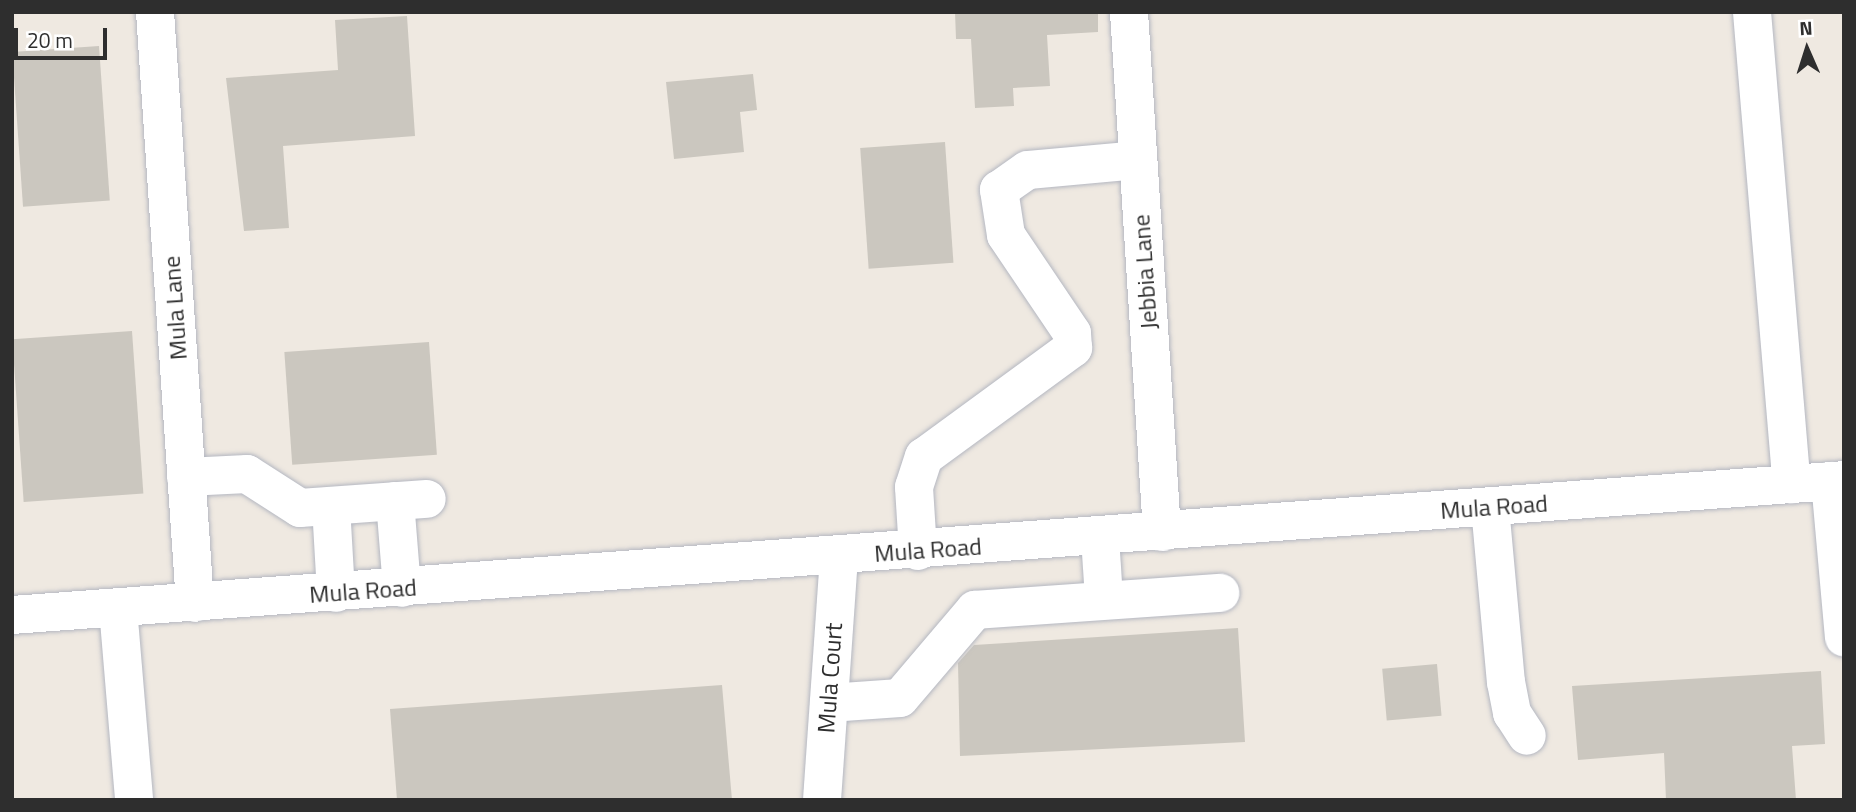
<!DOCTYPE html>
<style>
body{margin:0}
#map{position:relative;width:1856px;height:812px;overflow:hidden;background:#efe9e1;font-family:"Titillium Web",sans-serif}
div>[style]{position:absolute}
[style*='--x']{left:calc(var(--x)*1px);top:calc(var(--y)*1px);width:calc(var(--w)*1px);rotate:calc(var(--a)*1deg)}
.building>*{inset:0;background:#cbc7bf;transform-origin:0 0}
.roads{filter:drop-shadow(0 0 2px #b4b7c1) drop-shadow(0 0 2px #b4b7c1)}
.minor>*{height:38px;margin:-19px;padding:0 19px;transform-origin:19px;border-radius:19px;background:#fff}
span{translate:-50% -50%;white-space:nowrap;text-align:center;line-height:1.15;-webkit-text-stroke:5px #fff;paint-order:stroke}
.street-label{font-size:24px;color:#2e2e2e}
.frame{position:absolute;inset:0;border:14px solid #2e2e2e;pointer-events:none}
.north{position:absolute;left:1772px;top:14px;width:70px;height:70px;-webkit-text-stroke:5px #fff;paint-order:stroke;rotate:357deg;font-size:19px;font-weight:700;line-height:28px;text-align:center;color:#2e2e2e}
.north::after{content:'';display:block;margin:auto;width:24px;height:32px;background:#2e2e2e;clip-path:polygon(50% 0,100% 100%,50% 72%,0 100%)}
.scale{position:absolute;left:14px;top:28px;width:93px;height:32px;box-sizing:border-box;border:4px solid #2e2e2e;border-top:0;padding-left:9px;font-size:21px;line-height:24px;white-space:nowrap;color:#2e2e2e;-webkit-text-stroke:5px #fff;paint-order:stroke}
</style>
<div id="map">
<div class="building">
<div style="clip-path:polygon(955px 12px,1098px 12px,1098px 32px,1047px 35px,1050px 86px,1013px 88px,1014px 106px,975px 108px,971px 39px,956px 39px)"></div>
<div style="clip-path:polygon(407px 16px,415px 136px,283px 146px,289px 228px,244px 231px,226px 78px,338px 70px,335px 20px)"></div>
<div style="left:99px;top:46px;width:155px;height:87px;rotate:86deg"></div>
<div style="clip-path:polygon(753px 74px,757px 110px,740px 112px,744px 152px,674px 159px,666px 82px)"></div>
<div style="left:945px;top:142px;width:121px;height:85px;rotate:86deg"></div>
<div style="left:132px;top:331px;width:163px;height:120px;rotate:86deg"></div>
<div style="left:429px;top:342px;width:113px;height:145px;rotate:86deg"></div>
<div style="clip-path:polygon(1238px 628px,1245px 742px,960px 756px,958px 663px,974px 645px)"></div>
<div style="left:1437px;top:664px;width:52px;height:55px;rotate:85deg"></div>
<div style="clip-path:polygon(1821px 671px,1825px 744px,1792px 746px,1796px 800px,1666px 800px,1664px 753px,1578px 760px,1572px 686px)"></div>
<div style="clip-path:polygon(722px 685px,732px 800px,397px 800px,390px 709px)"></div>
</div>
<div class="roads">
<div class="minor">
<div style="--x:155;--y:12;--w:592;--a:86.13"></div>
<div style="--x:1129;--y:12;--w:521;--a:86.37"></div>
<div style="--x:1752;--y:12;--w:474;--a:85.2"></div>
<div style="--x:186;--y:477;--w:61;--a:-2.8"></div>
<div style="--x:247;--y:474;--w:63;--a:32.7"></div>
<div style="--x:300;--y:508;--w:127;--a:-4.1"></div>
<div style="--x:1830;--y:481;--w:157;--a:84.9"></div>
<div style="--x:395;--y:501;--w:87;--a:85.4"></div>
<div style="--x:331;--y:506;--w:87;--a:86.7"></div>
<div style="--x:1490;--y:507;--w:176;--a:84.8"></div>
<div style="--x:1506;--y:682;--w:32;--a:79"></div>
<div style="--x:1512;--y:713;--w:27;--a:57"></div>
<div style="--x:1100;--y:537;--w:62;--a:86.3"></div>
<div style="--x:918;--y:551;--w:64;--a:-93.6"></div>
<div style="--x:914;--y:487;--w:32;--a:-72"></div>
<div style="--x:924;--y:457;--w:185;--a:-36.2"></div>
<div style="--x:1073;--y:348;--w:15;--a:-94"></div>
<div style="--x:1072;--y:333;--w:118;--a:-124"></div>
<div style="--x:1006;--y:235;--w:46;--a:-98.8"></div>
<div style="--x:999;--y:190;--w:35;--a:-35"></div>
<div style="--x:1028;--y:170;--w:110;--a:-5.2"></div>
<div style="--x:118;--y:608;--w:193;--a:85.2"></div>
<div style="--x:12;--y:615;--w:1837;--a:-4.21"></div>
<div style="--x:829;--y:703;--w:71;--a:-4"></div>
<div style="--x:900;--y:698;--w:116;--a:-49.6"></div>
<div style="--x:975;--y:610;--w:246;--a:-4"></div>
<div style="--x:822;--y:800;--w:245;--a:-86"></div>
</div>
</div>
<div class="street-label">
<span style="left:1145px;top:272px;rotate:-94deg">Jebbia Lane</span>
<span style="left:175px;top:308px;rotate:-94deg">Mula Lane</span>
<span style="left:1494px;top:507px;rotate:-4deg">Mula Road</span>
<span style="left:928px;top:550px;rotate:-4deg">Mula Road</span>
<span style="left:363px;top:591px;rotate:-4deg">Mula Road</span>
<span style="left:830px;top:678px;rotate:-86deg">Mula Court</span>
</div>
<div class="frame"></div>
<div class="north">N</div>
<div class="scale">20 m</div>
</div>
